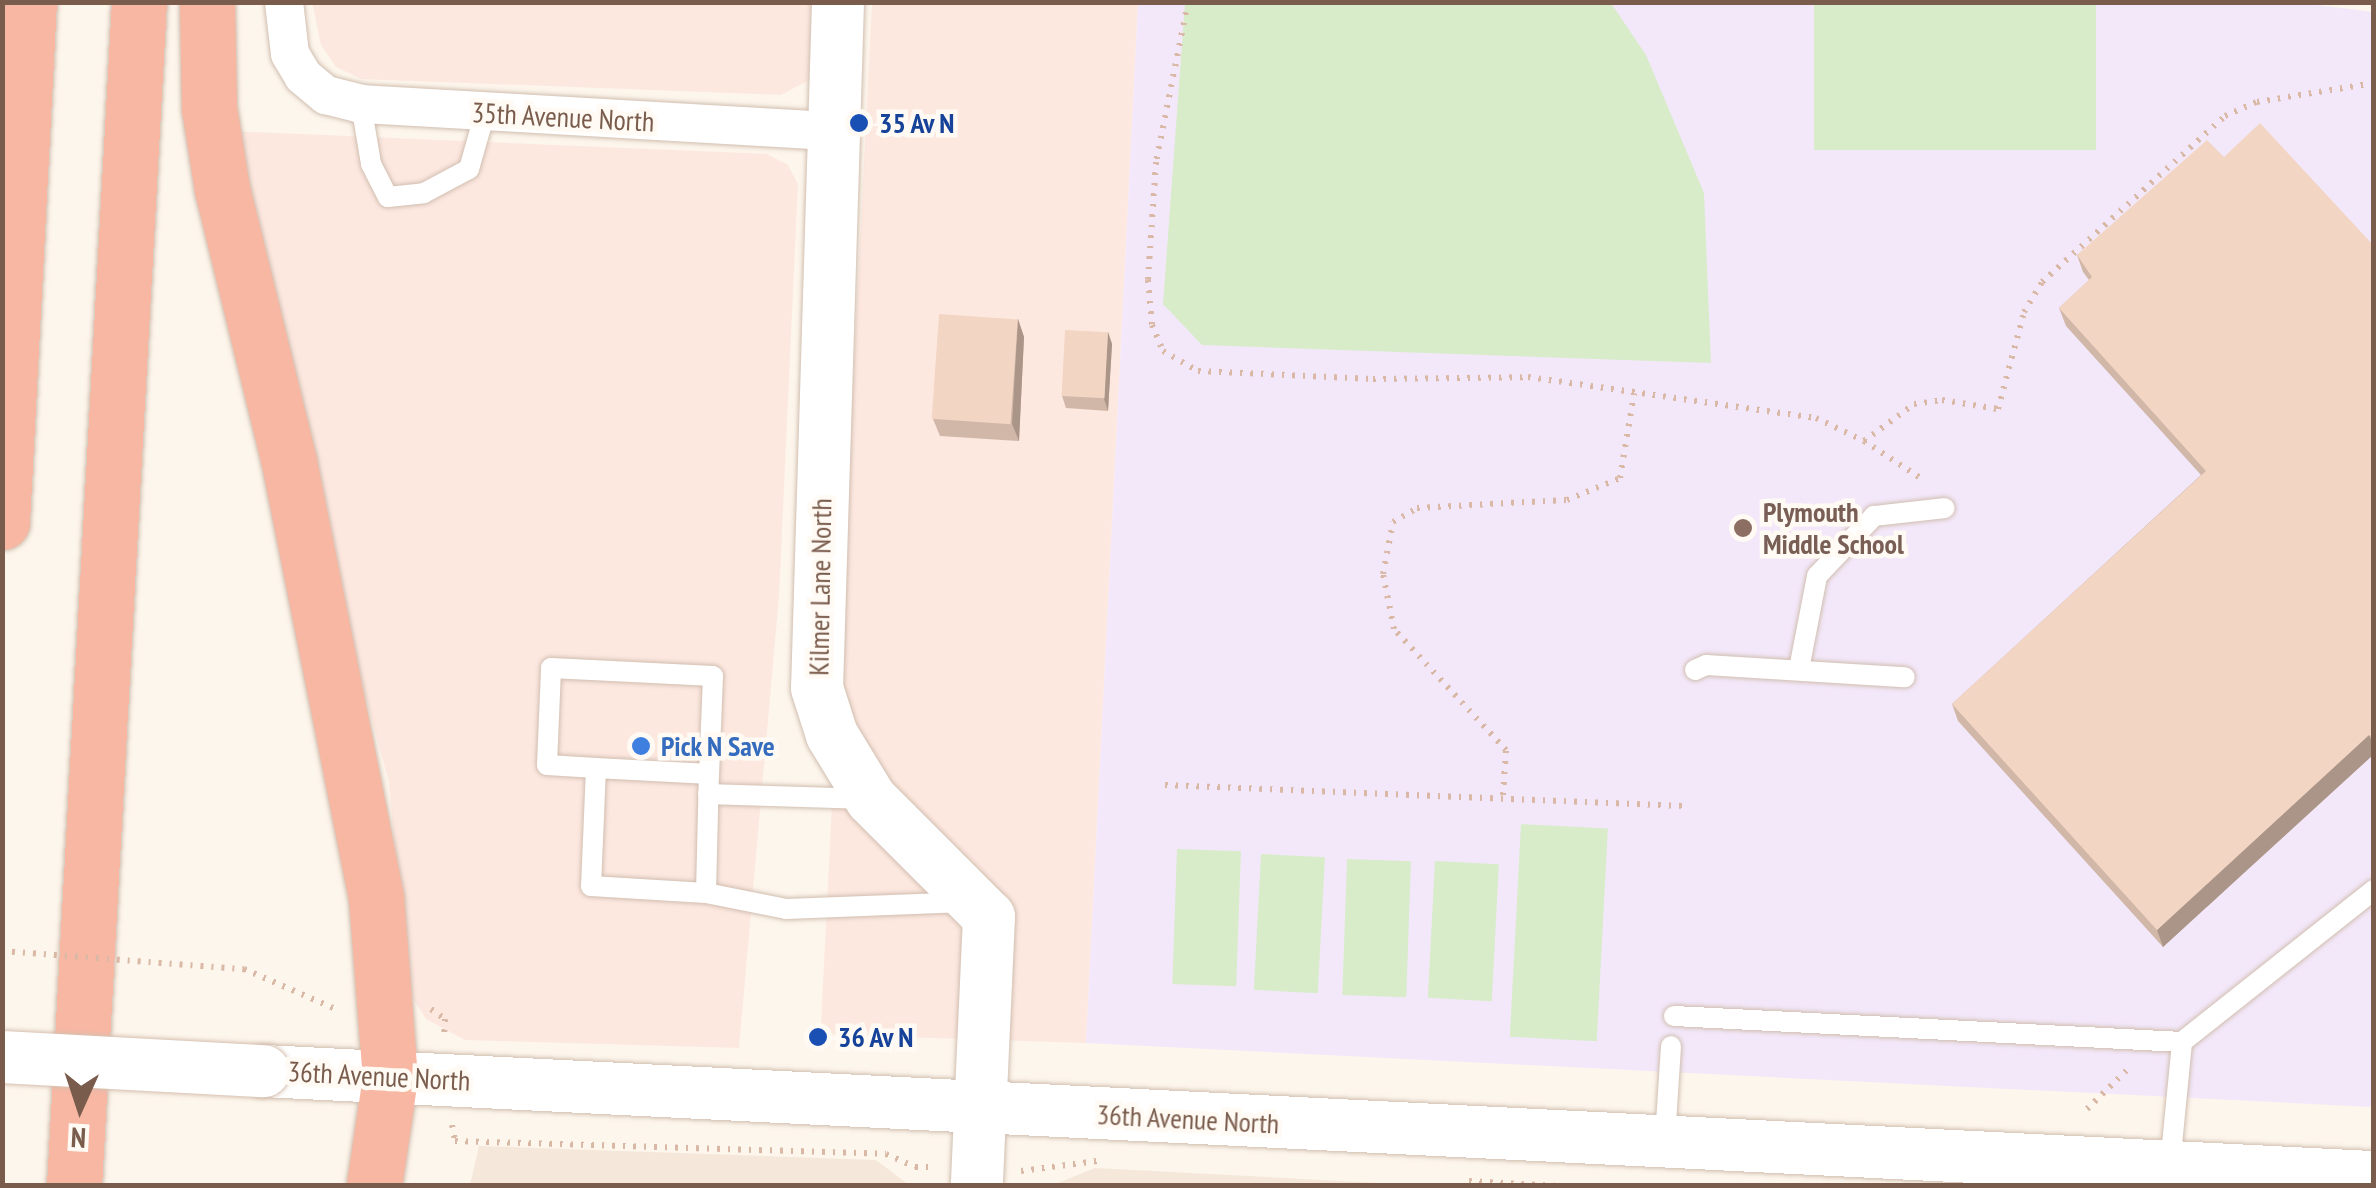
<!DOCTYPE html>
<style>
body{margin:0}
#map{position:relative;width:2376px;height:1188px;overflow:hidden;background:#fdf6ec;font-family:"PT Sans Narrow",sans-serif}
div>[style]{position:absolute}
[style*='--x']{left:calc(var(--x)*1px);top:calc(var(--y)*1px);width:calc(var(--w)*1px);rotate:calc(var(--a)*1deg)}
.residential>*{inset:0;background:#f5e8da}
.commercial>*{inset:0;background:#fde8e0}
.education>*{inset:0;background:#f3e8fa}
.green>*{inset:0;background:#d8ecc9;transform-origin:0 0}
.path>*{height:6px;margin-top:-3px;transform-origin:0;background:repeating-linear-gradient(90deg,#d9b8a5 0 2.5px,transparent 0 10.5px)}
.roads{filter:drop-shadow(0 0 2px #d1beb0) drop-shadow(0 0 2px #d1beb0)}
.lane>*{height:20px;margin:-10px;padding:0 10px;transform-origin:10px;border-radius:10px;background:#fff}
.street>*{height:38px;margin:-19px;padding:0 19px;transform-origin:19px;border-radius:19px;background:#fff}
.secondary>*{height:52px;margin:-26px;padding:0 26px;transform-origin:26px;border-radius:26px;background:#fff}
.highway>*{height:55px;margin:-27.5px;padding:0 27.5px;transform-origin:27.5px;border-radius:27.5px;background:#f7b7a3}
.path-bridge>*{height:6px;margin-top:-3px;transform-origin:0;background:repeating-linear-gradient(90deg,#d9b8a5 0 2.5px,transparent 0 10.5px)}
.bridges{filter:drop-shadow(0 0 2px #d6c0b0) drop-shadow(0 0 2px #d6c0b0)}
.secondary-bridge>*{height:52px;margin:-26px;padding:0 26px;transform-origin:26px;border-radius:26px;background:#fff}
.wall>*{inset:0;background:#d1b7a8}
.shaded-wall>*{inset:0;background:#aa9588}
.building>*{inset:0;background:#f3d5c3;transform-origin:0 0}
.dots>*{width:28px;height:28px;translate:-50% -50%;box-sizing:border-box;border:5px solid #fffaf3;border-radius:50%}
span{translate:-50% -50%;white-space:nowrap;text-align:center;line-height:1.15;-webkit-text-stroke:9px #fffaf3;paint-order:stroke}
.street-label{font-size:28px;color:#7a5c4d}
.transit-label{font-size:28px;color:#164399;font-weight:700}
.left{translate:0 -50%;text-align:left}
.education-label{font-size:28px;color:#785e54;font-weight:700}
.shop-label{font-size:28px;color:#366cbe;font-weight:700}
.frame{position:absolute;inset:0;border:5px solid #7a5c4d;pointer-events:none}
.north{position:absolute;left:30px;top:1058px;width:100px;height:100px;-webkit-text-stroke:8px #fffaf3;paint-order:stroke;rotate:183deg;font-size:28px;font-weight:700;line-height:40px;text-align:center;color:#7a5c4d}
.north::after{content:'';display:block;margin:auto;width:35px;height:45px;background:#7a5c4d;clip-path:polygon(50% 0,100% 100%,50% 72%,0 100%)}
</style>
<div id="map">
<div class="residential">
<div style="clip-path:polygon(479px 1146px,876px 1160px,909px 1185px,470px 1185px)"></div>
<div style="clip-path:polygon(1095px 1168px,1417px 1185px,1053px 1185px)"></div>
</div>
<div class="commercial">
<div style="clip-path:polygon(312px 2px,813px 3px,809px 80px,781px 95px,361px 79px,336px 67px,321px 45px)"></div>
<div style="clip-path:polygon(872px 3px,1138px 3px,1086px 1043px,834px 1035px,821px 1024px)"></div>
<div style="clip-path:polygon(229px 131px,767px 154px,788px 165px,798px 184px,779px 596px,739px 1048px,465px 1040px,426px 1019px,407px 989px,389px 782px,332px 573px)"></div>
</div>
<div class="education">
<div style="clip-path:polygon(2294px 2px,2373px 12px,2373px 1107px,1086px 1043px,1138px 3px)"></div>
</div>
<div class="green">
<div style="clip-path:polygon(1185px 3px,1611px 3px,1646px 55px,1704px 193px,1711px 363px,1202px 345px,1163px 304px)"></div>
<div style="left:1814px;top:3px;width:282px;height:147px"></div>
<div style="left:1521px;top:824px;width:87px;height:213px;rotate:3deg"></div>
<div style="left:1177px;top:849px;width:64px;height:135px;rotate:2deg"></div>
<div style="left:1261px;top:854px;width:64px;height:136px;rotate:3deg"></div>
<div style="left:1347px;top:859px;width:64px;height:136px;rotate:2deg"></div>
<div style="left:1435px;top:861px;width:64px;height:137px;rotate:3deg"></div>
</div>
<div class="path">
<div style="--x:1188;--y:2;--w:163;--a:101.3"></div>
<div style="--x:1156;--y:162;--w:118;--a:93.9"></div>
<div style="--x:1148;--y:280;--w:45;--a:84.9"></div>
<div style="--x:1152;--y:325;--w:28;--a:67"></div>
<div style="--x:1163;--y:351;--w:40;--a:29.7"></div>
<div style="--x:1198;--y:371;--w:175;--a:2.6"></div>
<div style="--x:1373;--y:379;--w:155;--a:-0.7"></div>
<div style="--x:1528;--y:377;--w:291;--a:8.1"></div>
<div style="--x:1816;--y:418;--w:53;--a:25.6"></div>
<div style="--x:1864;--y:441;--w:62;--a:-36.5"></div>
<div style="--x:1914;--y:404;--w:28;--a:-8"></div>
<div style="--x:1942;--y:400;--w:57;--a:9.1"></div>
<div style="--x:1998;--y:409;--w:100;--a:-75"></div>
<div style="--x:2024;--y:312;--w:35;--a:-59"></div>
<div style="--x:2042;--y:282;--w:247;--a:-42.2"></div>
<div style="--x:2225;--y:116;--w:35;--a:-24"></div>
<div style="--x:2257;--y:102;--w:119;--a:-9.2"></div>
<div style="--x:1864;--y:441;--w:73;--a:33.3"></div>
<div style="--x:1165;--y:785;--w:519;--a:2.32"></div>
<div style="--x:1503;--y:795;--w:45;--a:-86.2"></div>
<div style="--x:1506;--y:750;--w:165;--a:-132.8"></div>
<div style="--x:1394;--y:629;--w:56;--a:-101.3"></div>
<div style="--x:1383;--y:574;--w:53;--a:-79.1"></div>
<div style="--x:1393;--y:522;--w:28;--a:-30"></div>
<div style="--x:1417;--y:508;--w:150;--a:-3.1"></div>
<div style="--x:1567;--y:500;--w:57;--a:-22.5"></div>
<div style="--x:1620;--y:478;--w:86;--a:-80.6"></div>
<div style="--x:244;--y:969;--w:103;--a:23.6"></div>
<div style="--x:431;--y:1009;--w:17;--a:36"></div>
<div style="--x:445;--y:1019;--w:20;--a:93"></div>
<div style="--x:2087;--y:1109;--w:62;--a:-44.3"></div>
<div style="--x:452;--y:1125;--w:16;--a:79"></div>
<div style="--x:455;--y:1141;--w:431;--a:1.7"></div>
<div style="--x:886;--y:1154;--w:32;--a:24"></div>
<div style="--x:915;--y:1167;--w:19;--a:0"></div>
<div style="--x:1021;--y:1171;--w:77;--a:-7.5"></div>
<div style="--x:1469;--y:1181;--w:89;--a:3.2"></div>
</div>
<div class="roads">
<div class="lane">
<div style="--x:361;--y:104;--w:61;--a:80.5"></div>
<div style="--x:371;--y:164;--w:37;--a:63"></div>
<div style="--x:388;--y:197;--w:36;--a:-6"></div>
<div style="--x:424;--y:193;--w:51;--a:-28.1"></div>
<div style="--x:469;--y:169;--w:58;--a:-74.1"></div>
<div style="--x:1799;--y:669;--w:95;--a:-79"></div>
<div style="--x:1817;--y:576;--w:83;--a:-46.5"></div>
<div style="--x:1874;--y:516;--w:71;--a:-6.4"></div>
<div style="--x:1695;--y:670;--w:12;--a:-24"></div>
<div style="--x:1706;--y:665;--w:199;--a:3.5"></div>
<div style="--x:596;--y:768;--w:49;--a:-176.5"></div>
<div style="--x:547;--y:765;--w:97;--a:-87.6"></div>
<div style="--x:551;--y:668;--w:162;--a:2.8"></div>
<div style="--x:713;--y:676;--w:98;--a:92.3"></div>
<div style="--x:708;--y:794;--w:158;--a:1.8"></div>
<div style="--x:706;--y:893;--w:119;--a:-88.6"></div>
<div style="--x:709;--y:774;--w:113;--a:-177"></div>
<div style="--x:596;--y:768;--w:118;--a:92.4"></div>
<div style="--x:591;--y:886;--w:115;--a:3.5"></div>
<div style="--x:706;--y:893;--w:82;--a:11.3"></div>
<div style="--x:786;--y:909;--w:179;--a:-2.2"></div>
<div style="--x:1674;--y:1016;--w:509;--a:2.93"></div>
<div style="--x:2182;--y:1042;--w:245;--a:-38.4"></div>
<div style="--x:1665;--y:1139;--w:93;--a:-86.3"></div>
<div style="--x:2170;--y:1165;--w:124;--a:-84.4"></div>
</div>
<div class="street">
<div style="--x:284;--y:2;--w:52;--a:83.4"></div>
<div style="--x:290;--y:54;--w:26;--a:59"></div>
<div style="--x:303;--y:76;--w:30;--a:40"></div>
<div style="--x:326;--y:95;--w:36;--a:14"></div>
<div style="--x:361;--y:104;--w:472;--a:3.3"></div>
</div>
<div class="secondary">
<div style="--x:838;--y:2;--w:686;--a:91.75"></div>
<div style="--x:817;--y:688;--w:49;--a:72.3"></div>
<div style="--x:832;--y:735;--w:75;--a:58.6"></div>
<div style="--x:871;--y:799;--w:167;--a:45"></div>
<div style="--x:989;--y:917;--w:269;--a:92.6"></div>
<div style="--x:264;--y:1071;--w:2113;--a:2.88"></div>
</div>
<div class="highway">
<div style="--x:207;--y:2;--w:106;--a:88.9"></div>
<div style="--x:209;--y:108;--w:82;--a:80.9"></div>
<div style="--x:222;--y:189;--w:281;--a:76.2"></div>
<div style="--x:289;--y:462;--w:444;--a:78.7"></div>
<div style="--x:376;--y:897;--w:181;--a:85.6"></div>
<div style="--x:390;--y:1077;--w:110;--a:98.4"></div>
<div style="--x:2;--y:522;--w:521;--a:-87.03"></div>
<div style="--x:74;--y:1186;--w:1186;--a:-86.86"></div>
</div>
</div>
<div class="path-bridge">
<div style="--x:2;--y:951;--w:243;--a:4.3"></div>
</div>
<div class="bridges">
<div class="secondary-bridge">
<div style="--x:2;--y:1057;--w:262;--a:3.1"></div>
</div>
</div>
<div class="wall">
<div style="clip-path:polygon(2224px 157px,2374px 246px,2374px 754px,2163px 947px,1958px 721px,1952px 704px,2201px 475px,2066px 326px,2059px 308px,2089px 280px,2083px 272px,2077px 255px)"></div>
<div style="clip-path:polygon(1018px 319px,1024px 337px,1019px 441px,940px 436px,933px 419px)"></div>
<div style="clip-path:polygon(1108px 332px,1112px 344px,1108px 411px,1066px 408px,1062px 396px)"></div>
</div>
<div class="shaded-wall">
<div style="clip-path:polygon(1018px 319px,1024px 337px,1019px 441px,1012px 424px)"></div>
<div style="clip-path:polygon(1108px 332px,1112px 344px,1108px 411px,1104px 399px)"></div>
<div style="clip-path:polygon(2369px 735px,2374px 746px,2374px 754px,2163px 947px,2157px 930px)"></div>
</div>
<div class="building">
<div style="clip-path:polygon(2260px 123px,2374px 246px,2374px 739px,2369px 735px,2157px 930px,1952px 704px,2206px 471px,2059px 308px,2092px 277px,2077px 255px,2207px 140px,2224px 157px)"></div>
<div style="left:939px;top:314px;width:79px;height:105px;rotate:4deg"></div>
<div style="left:1065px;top:330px;width:43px;height:66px;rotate:3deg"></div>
</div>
<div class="dots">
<div style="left:859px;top:123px;background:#1a4fb4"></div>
<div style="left:1743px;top:528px;background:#8d6e63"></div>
<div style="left:641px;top:746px;background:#3f7fe0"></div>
<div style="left:818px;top:1037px;background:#1a4fb4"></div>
</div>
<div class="street-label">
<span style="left:563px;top:117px;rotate:3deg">35th Avenue North</span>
<span style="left:820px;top:587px;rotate:-89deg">Kilmer Lane North</span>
<span style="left:379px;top:1076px;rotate:3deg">36th Avenue North</span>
<span style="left:1188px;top:1119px;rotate:3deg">36th Avenue North</span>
</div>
<div class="transit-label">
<span class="left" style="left:879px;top:123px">35 Av N</span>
<span class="left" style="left:838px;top:1037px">36 Av N</span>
</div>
<div class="education-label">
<span class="left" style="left:1763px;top:528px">Plymouth<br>Middle School</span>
</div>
<div class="shop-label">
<span class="left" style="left:661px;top:746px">Pick N Save</span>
</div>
<div class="frame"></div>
<div class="north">N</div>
</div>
